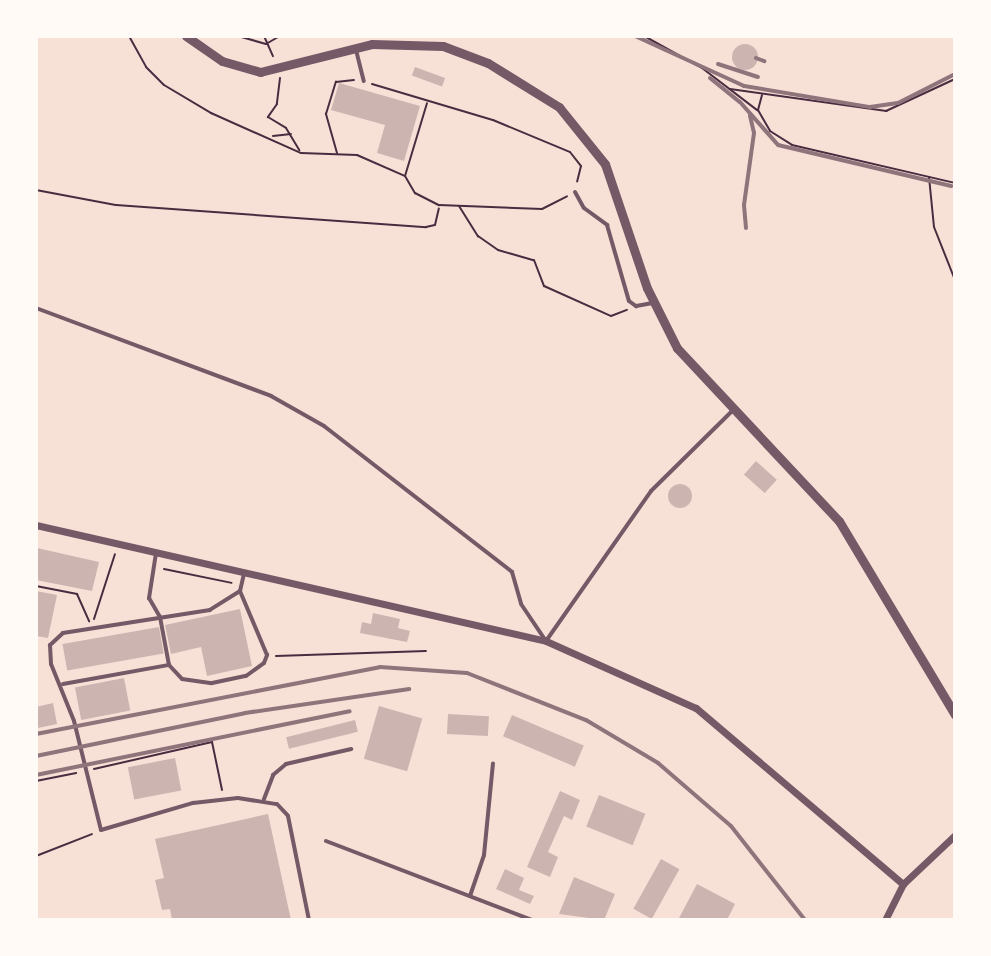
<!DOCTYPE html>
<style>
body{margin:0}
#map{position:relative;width:991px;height:956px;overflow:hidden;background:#f7e1d7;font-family:Signika,sans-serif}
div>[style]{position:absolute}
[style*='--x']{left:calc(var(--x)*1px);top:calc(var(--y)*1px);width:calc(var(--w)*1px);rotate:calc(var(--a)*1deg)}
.building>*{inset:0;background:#ccb4b1;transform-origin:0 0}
.round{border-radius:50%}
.path>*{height:2px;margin:-1px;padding:0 1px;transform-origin:1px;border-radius:1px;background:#4a2c40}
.service>*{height:4px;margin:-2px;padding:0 2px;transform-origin:2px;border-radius:2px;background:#755966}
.minor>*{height:7px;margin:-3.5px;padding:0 3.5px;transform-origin:3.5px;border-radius:3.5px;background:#755966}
.tertiary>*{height:9px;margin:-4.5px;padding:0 4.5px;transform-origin:4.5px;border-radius:4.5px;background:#755966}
.rail>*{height:4px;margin:-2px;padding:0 2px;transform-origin:2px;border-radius:2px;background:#8f747c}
span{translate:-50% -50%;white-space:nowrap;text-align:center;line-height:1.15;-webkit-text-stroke:8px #fffaf5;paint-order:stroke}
.frame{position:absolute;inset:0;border:38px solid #fffaf5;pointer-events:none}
</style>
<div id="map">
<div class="building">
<div class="round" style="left:732px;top:44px;width:26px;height:26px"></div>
<div style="left:415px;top:67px;width:32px;height:9px;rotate:20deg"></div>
<div style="clip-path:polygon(339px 83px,420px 106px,404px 161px,377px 153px,385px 125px,331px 110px)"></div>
<div style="left:756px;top:461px;width:28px;height:18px;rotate:42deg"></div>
<div class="round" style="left:668px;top:484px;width:24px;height:24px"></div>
<div style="clip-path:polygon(37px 548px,99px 562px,92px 591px,36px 580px)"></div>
<div style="clip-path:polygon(36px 591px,57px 595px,48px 638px,36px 636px)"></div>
<div style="clip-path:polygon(240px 609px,252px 666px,207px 676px,201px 647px,171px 654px,165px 625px)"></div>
<div style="clip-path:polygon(373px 613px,400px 619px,398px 628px,410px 631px,407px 642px,360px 633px,362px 622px,371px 624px)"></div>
<div style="left:159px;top:627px;width:27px;height:98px;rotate:80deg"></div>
<div style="left:124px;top:678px;width:33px;height:50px;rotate:79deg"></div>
<div style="clip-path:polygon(53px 703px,57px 724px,38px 728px,36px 707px)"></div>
<div style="left:379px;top:706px;width:45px;height:55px;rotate:16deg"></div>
<div style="left:448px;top:714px;width:41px;height:20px;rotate:3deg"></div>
<div style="left:512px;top:715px;width:78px;height:23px;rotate:23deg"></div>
<div style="left:355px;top:720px;width:12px;height:71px;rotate:76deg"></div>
<div style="left:175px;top:758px;width:33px;height:48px;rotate:79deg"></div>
<div style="clip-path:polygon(560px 791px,580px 800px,572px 820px,564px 816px,548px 852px,558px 857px,550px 877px,527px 867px)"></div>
<div style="left:599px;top:795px;width:50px;height:34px;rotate:22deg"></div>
<div style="clip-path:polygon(268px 814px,291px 920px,172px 920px,170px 909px,162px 910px,155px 880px,164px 878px,155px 839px)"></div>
<div style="left:661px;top:859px;width:21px;height:57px;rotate:29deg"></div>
<div style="clip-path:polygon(505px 869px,524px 878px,519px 890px,534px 896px,530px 904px,496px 889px)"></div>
<div style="clip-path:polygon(574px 877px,615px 894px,604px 920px,559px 914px)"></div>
<div style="clip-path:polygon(697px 884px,735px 904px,727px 920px,678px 920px)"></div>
</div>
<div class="path">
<div style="--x:129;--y:36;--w:35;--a:61"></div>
<div style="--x:146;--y:67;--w:25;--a:45"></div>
<div style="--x:164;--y:85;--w:55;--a:30.8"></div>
<div style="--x:211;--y:113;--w:98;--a:24"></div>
<div style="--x:301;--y:153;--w:56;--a:2"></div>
<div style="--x:357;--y:155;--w:52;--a:23.6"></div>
<div style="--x:405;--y:176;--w:76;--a:-73.2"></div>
<div style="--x:238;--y:36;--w:29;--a:16"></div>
<div style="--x:266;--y:44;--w:16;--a:-30"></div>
<div style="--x:264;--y:36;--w:22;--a:66"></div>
<div style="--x:644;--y:36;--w:66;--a:28.9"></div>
<div style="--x:702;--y:68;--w:69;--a:37.4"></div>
<div style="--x:280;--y:78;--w:26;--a:97"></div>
<div style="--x:277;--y:104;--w:16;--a:125"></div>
<div style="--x:268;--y:117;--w:21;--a:31"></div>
<div style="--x:286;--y:128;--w:26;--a:59"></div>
<div style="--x:372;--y:84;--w:126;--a:16.6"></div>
<div style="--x:493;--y:120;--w:83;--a:22.6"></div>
<div style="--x:570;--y:152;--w:18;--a:52"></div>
<div style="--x:581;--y:166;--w:16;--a:104"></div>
<div style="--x:730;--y:89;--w:158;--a:8"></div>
<div style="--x:886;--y:111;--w:76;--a:-24.9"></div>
<div style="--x:762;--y:95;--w:16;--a:105"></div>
<div style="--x:758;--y:110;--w:24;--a:60"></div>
<div style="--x:770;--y:131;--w:26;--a:32"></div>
<div style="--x:792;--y:145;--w:167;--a:13.1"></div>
<div style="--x:273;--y:136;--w:18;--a:-6"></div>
<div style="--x:337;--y:153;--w:41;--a:-105.8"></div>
<div style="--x:326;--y:114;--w:34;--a:-73"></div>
<div style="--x:336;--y:82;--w:18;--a:-6"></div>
<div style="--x:405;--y:176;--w:20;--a:60"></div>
<div style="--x:415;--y:193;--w:27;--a:27"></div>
<div style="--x:439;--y:205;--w:103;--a:2.2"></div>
<div style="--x:542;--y:209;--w:28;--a:-27"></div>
<div style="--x:929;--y:177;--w:50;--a:84.3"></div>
<div style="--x:934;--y:227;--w:57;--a:68.4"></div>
<div style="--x:36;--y:190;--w:81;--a:10.6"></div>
<div style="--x:116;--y:205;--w:311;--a:4.1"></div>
<div style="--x:426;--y:227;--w:9;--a:-13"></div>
<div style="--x:435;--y:225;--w:17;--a:-77"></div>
<div style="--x:459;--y:206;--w:36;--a:58"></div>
<div style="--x:478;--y:236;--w:24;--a:35"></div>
<div style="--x:498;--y:250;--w:37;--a:16"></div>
<div style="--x:534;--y:260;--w:28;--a:69"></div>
<div style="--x:544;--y:286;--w:73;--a:24.1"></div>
<div style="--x:611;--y:316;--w:17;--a:-21"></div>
<div style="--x:36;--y:377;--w:58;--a:90"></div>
<div style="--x:164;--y:569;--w:69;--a:11.6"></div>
<div style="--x:36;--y:586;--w:42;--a:11"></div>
<div style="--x:77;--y:594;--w:30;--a:66"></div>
<div style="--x:94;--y:619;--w:68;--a:-72.1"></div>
<div style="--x:276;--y:656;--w:150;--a:-1.9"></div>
<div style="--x:94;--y:769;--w:121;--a:-12.9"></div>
<div style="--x:212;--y:742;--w:49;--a:78.2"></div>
<div style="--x:36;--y:781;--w:41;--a:-11.3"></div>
<div style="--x:36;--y:856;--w:60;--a:-21.4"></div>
</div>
<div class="service">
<div style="--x:356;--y:50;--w:32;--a:76"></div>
<div style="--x:575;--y:192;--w:18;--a:61"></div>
<div style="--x:584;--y:208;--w:29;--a:36"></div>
<div style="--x:607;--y:225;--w:79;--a:73.9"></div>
<div style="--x:629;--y:301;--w:9;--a:36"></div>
<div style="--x:636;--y:306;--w:17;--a:-10"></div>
<div style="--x:36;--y:308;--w:251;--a:20.5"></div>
<div style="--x:271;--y:396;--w:61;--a:29.5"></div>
<div style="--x:324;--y:426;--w:238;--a:37.8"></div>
<div style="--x:512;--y:572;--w:33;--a:74"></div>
<div style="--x:521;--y:604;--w:45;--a:56"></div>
<div style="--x:546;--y:641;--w:183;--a:-55"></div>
<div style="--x:651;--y:491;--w:115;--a:-44.6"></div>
<div style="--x:156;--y:553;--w:46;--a:98.8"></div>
<div style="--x:149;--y:598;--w:22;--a:60"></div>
<div style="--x:160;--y:617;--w:49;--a:79.4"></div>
<div style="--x:169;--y:665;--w:19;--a:47"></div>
<div style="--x:182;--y:679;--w:30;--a:8"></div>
<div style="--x:212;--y:683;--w:35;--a:-12"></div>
<div style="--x:246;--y:676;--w:22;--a:-36"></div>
<div style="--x:264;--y:663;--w:9;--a:-69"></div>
<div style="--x:267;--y:655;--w:69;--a:-112.9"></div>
<div style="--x:240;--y:591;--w:18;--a:-77"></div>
<div style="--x:240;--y:591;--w:36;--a:148"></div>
<div style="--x:210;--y:610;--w:149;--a:171.1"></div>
<div style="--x:63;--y:633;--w:18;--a:137"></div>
<div style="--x:50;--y:645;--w:19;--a:87"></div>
<div style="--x:51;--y:664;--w:61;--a:68"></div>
<div style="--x:74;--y:721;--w:112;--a:76.1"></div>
<div style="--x:101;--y:830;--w:96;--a:-16.4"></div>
<div style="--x:193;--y:803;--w:45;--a:-6.3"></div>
<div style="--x:238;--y:798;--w:39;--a:9"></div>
<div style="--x:277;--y:804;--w:16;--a:47"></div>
<div style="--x:288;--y:816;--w:106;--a:78.6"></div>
<div style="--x:63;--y:684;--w:108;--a:-10.2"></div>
<div style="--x:264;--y:799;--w:26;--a:-69"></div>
<div style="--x:273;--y:775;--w:17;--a:-40"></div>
<div style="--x:286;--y:764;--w:67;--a:-13"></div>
<div style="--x:326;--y:841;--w:221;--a:21"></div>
<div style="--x:470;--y:896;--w:43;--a:-71.1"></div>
<div style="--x:484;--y:855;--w:92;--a:-84.4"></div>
</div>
<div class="minor">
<div style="--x:36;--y:525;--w:523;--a:12.81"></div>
<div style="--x:546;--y:641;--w:164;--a:24.1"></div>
<div style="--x:696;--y:708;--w:272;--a:40.4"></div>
<div style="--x:885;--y:920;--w:40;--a:-63.4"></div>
<div style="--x:903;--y:884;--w:71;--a:-43.3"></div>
</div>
<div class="tertiary">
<div style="--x:186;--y:36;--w:44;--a:34.8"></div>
<div style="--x:222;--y:61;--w:40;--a:16"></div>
<div style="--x:260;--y:72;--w:115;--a:-14"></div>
<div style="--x:372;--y:44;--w:71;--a:1.6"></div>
<div style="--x:443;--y:46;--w:48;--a:20.7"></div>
<div style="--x:488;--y:63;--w:84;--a:31.8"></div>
<div style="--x:559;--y:107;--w:73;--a:51.1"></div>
<div style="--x:605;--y:164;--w:131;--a:71.3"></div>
<div style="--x:647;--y:288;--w:67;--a:63.4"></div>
<div style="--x:677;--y:348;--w:237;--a:46.9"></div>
<div style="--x:839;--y:521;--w:226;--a:59.1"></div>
</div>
<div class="rail">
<div style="--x:635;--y:36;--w:120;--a:24.6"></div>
<div style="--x:744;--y:86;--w:128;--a:9.5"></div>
<div style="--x:870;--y:107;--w:28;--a:-8"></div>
<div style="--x:898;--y:103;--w:64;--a:-27"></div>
<div style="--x:756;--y:58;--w:9;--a:21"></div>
<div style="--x:718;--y:64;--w:42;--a:18"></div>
<div style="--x:710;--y:78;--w:38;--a:39"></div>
<div style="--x:740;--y:102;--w:57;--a:48.5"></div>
<div style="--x:778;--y:145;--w:178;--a:13.3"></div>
<div style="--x:746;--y:228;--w:23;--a:-95"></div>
<div style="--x:744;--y:205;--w:73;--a:-82.1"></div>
<div style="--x:754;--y:133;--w:18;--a:-103"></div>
<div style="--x:36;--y:734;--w:350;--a:-11"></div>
<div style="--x:380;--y:667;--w:87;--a:3.9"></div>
<div style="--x:467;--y:673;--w:128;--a:21.6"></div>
<div style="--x:586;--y:720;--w:84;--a:30.8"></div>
<div style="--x:658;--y:763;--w:96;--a:40.8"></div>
<div style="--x:731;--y:826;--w:120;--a:51.8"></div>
<div style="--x:36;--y:756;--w:213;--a:-11.6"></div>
<div style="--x:245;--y:713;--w:166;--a:-8.3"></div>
<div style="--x:36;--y:775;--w:320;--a:-11.5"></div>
</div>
<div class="frame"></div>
</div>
